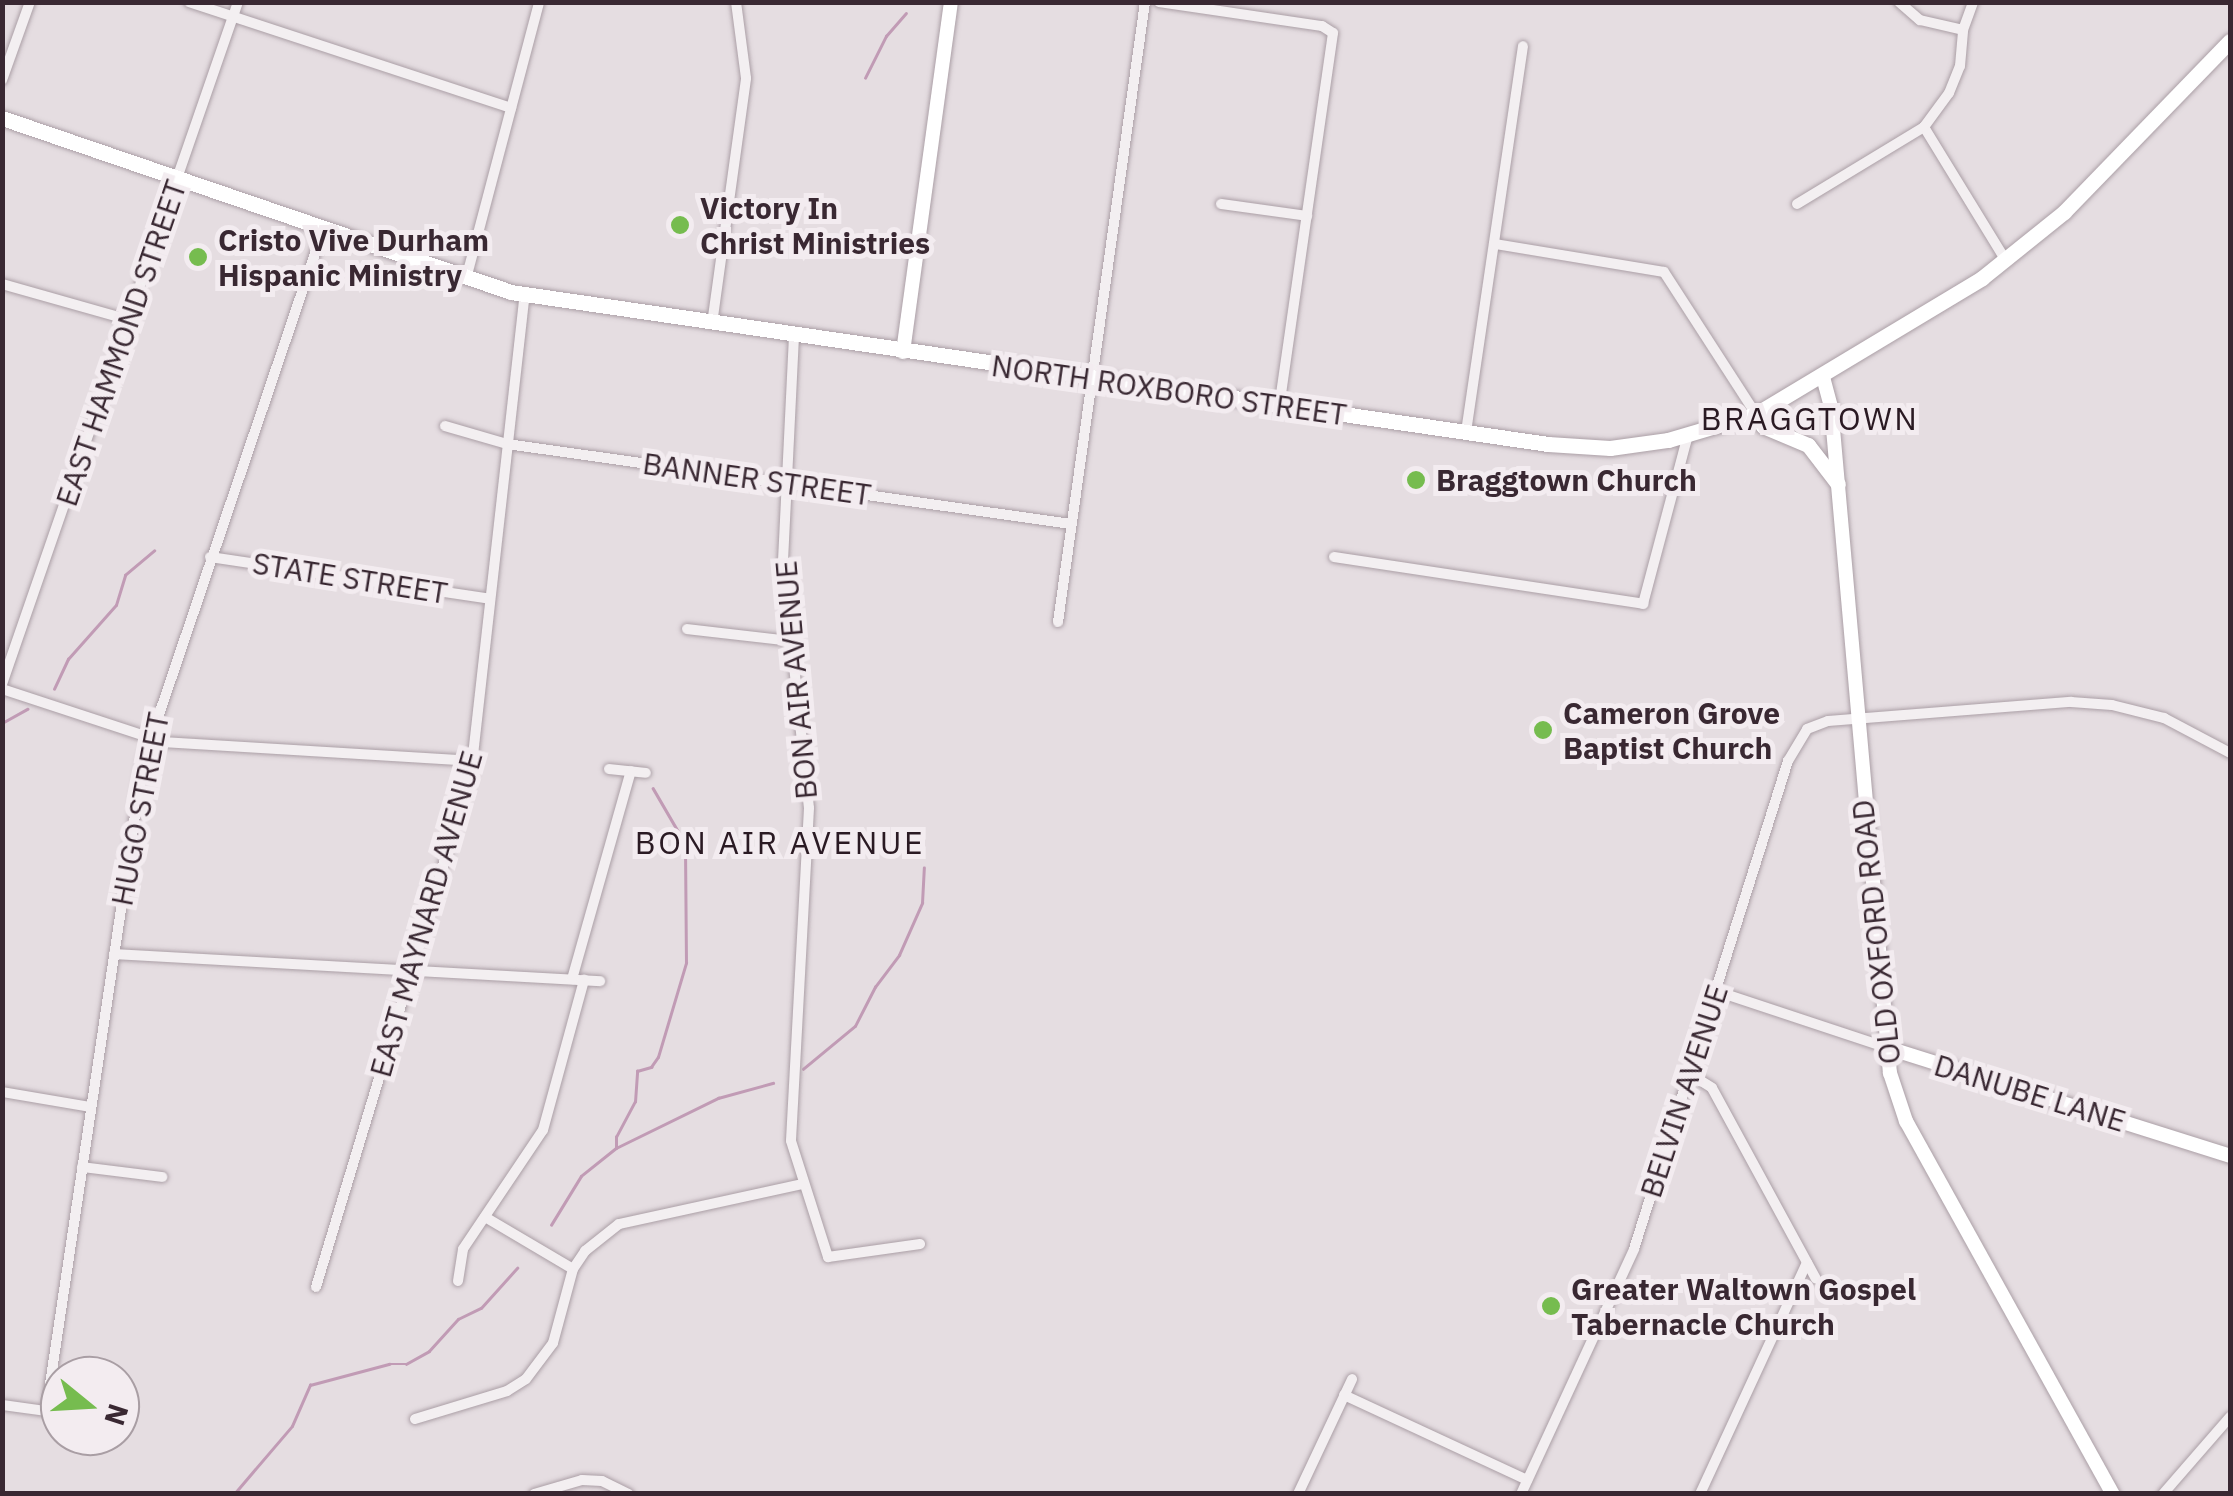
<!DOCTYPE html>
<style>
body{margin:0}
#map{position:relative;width:2233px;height:1496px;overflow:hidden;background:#e5dde1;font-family:"IBM Plex Sans",sans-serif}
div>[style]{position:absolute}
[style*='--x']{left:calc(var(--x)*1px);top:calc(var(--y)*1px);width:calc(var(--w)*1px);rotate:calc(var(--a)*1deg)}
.stream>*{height:2.5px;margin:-1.25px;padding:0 1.25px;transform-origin:1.25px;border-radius:1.25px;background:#c19bb5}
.roads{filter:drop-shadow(0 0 2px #ab9fa6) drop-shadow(0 0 2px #ab9fa6)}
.street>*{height:10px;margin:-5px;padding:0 5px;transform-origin:5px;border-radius:5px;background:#f3eff1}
.secondary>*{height:14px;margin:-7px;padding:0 7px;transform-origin:7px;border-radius:7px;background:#fff}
.primary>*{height:15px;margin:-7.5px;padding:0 7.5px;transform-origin:7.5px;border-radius:7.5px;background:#fff}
.dots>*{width:28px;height:28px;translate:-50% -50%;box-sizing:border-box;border:5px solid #f3ecf0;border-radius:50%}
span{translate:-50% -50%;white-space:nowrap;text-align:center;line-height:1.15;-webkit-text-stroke:10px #f3ecf0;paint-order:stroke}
.poi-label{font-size:30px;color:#392832;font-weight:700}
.left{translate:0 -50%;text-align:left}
.street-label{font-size:30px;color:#392832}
.neighbourhood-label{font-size:32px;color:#2a1a23;letter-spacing:2.5px}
.frame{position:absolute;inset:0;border:5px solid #392832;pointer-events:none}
.north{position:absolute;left:40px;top:1356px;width:100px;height:100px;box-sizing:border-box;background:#f3ecf0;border:2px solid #a99ea4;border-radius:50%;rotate:108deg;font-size:28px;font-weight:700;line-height:40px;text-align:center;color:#392832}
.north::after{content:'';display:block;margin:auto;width:35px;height:45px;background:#76bc4f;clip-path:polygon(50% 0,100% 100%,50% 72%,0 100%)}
</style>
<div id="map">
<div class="stream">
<div style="--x:865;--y:78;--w:47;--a:-63.4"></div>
<div style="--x:886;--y:36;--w:30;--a:-49"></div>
<div style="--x:54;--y:689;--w:33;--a:-65"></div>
<div style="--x:68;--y:659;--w:72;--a:-48.4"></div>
<div style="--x:116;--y:605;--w:31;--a:-73"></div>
<div style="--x:125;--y:575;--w:38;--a:-40"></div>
<div style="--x:2;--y:723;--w:29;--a:-29"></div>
<div style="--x:803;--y:1069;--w:67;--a:-39.6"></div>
<div style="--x:855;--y:1026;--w:44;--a:-62.9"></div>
<div style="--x:875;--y:987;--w:40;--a:-53"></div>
<div style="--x:899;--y:955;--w:57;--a:-66.1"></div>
<div style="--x:922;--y:903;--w:35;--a:-87"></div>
<div style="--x:616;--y:1148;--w:11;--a:-90"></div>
<div style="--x:616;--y:1137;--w:40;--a:-62"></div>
<div style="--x:635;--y:1102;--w:31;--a:-86"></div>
<div style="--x:637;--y:1071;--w:15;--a:-16"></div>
<div style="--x:651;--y:1067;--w:12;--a:-55"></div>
<div style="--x:658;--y:1057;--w:98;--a:-73.4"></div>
<div style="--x:686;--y:963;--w:119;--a:-90.5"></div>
<div style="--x:685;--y:844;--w:64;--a:-120.2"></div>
<div style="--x:551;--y:1225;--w:57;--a:-58.5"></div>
<div style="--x:581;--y:1176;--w:45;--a:-38.7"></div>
<div style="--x:616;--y:1148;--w:114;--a:-26.1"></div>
<div style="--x:718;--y:1098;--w:57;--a:-15.3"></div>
<div style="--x:234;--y:1494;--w:89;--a:-49.5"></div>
<div style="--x:292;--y:1426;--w:45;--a:-66.3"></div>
<div style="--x:310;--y:1385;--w:82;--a:-14.9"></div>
<div style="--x:389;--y:1364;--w:17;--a:0"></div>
<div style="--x:406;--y:1364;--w:26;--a:-29"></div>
<div style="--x:429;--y:1351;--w:43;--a:-47.8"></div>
<div style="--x:458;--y:1319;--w:25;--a:-26"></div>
<div style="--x:481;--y:1308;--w:54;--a:-48"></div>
</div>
<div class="roads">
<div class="street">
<div style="--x:189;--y:2;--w:339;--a:18.2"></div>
<div style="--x:1159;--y:2;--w:165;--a:8.4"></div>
<div style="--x:1322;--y:26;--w:13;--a:32"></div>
<div style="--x:1333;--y:33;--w:377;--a:98.2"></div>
<div style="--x:1899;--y:2;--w:28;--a:41"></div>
<div style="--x:1920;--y:20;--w:44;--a:13.1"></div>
<div style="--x:2;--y:80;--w:83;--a:-70.3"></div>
<div style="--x:1924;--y:127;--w:157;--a:58.5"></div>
<div style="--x:1221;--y:204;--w:87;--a:7.9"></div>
<div style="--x:1797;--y:204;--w:149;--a:-31.2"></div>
<div style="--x:1924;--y:127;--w:42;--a:-53.7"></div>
<div style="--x:1949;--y:93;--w:29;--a:-68"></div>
<div style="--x:1960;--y:66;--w:36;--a:-85"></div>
<div style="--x:1963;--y:30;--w:30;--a:-70"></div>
<div style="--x:1495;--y:244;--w:171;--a:9.4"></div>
<div style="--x:1664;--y:272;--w:169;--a:57.1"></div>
<div style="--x:466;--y:279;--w:286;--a:-75.2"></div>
<div style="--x:2;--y:284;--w:132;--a:15.8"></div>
<div style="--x:712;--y:324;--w:248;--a:-82.1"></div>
<div style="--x:746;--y:78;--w:77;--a:-97.5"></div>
<div style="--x:794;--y:336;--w:225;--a:92.8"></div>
<div style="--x:783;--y:561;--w:248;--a:84"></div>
<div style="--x:809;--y:808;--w:333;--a:93.1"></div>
<div style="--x:791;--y:1141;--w:122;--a:72.3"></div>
<div style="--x:828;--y:1257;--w:93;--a:-8"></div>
<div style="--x:445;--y:426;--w:65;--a:16.2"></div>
<div style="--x:507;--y:444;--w:570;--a:8.07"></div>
<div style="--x:1466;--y:432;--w:390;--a:-81.6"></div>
<div style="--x:210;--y:557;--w:283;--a:8.5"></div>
<div style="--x:1334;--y:557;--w:313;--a:8.6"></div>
<div style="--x:1643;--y:604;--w:175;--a:-75.1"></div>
<div style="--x:1058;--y:622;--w:626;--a:-82.01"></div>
<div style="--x:687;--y:629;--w:105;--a:6.6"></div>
<div style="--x:2;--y:684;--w:722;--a:-70.91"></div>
<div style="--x:2;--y:689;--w:169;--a:18.2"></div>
<div style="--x:163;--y:742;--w:311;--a:3.5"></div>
<div style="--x:609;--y:769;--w:37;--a:6"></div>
<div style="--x:114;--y:954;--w:487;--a:3.2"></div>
<div style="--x:572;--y:979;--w:216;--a:-74.2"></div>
<div style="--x:1716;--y:991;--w:178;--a:18.3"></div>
<div style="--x:1690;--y:1074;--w:26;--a:32"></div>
<div style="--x:1712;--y:1088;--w:217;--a:61.4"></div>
<div style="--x:2;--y:1092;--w:90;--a:9.6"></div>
<div style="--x:82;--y:1167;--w:81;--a:7.1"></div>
<div style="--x:485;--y:1217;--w:102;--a:30.6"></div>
<div style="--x:458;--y:1281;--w:32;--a:-81"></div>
<div style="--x:463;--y:1249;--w:143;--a:-56.1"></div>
<div style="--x:543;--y:1130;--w:156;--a:-74.7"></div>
<div style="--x:316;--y:1287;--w:537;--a:-73.22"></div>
<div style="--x:471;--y:773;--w:481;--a:-83.6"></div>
<div style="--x:1344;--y:1395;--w:202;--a:24.9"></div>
<div style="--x:2;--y:1405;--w:44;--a:7.8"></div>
<div style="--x:46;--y:1411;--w:656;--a:-81.5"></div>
<div style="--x:143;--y:762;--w:562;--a:-71.31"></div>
<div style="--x:415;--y:1419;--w:96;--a:-16.9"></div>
<div style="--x:507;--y:1391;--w:22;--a:-32"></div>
<div style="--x:526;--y:1379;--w:45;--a:-53.1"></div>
<div style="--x:553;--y:1343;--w:77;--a:-74.9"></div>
<div style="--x:573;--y:1269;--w:22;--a:-56"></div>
<div style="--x:585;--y:1251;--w:43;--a:-38.5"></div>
<div style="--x:619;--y:1224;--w:188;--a:-12.3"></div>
<div style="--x:534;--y:1494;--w:50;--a:-16.3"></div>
<div style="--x:582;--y:1480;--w:20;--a:3"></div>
<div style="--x:602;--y:1481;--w:30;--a:26"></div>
<div style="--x:1298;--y:1494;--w:127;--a:-64.8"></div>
<div style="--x:1521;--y:1494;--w:270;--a:-65.2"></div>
<div style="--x:1634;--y:1249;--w:512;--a:-72.49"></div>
<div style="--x:1788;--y:761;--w:37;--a:-59"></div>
<div style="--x:1807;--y:729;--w:22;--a:-21"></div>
<div style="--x:1828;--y:721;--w:244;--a:-4.5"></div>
<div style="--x:2071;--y:702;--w:41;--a:4.2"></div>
<div style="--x:2112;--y:705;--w:54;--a:14"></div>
<div style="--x:2164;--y:718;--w:75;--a:27.9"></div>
<div style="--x:1700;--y:1494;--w:255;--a:-65.2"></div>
<div style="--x:2163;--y:1494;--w:102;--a:-49"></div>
</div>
<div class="secondary">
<div style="--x:903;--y:352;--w:353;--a:-82.2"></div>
<div style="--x:1823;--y:377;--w:30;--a:75"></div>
<div style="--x:1831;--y:406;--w:670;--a:84.95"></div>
<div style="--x:1890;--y:1073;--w:51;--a:71.6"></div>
<div style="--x:1906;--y:1121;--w:427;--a:61"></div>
<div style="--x:1885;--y:1047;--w:362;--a:17.5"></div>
</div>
<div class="primary">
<div style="--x:2;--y:118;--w:538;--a:18.87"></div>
<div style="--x:511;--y:292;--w:1048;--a:8.34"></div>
<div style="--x:1548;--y:444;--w:62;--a:3.7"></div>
<div style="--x:1610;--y:448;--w:59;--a:-7.9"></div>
<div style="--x:1668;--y:440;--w:92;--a:-16.5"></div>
<div style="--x:1756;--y:414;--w:264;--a:-31"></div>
<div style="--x:1982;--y:278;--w:105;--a:-38.8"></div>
<div style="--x:2064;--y:212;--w:238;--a:-45.9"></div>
<div style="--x:1756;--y:414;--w:14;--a:60"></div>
<div style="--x:1763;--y:426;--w:49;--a:22.9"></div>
<div style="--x:1808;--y:445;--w:49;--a:52.4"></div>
</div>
</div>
<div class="dots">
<div style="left:680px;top:225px;background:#76bc4f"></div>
<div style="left:198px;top:257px;background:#76bc4f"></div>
<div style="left:1416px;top:480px;background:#76bc4f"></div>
<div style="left:1543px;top:730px;background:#76bc4f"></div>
<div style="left:1551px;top:1306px;background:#76bc4f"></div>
</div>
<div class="poi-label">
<span class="left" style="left:700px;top:225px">Victory In<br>Christ Ministries</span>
<span class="left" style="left:218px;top:257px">Cristo Vive Durham<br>Hispanic Ministry</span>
<span class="left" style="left:1436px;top:480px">Braggtown Church</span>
<span class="left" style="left:1563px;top:730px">Cameron Grove<br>Baptist Church</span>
<span class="left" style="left:1571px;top:1306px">Greater Waltown Gospel<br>Tabernacle Church</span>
</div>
<div class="street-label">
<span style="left:121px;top:343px;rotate:-71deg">EAST HAMMOND STREET</span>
<span style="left:1169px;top:390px;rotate:8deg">NORTH ROXBORO STREET</span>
<span style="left:757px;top:479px;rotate:8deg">BANNER STREET</span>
<span style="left:350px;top:578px;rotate:9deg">STATE STREET</span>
<span style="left:796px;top:680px;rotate:-95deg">BON AIR AVENUE</span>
<span style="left:140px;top:809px;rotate:-79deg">HUGO STREET</span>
<span style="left:426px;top:914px;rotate:-74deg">EAST MAYNARD AVENUE</span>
<span style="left:1876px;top:932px;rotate:-96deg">OLD OXFORD ROAD</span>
<span style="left:1684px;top:1091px;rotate:-72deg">BELVIN AVENUE</span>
<span style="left:2030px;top:1093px;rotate:17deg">DANUBE LANE</span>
</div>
<div class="neighbourhood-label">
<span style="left:1810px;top:418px">BRAGGTOWN</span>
<span style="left:780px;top:842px">BON AIR AVENUE</span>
</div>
<div class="frame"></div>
<div class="north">N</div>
</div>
